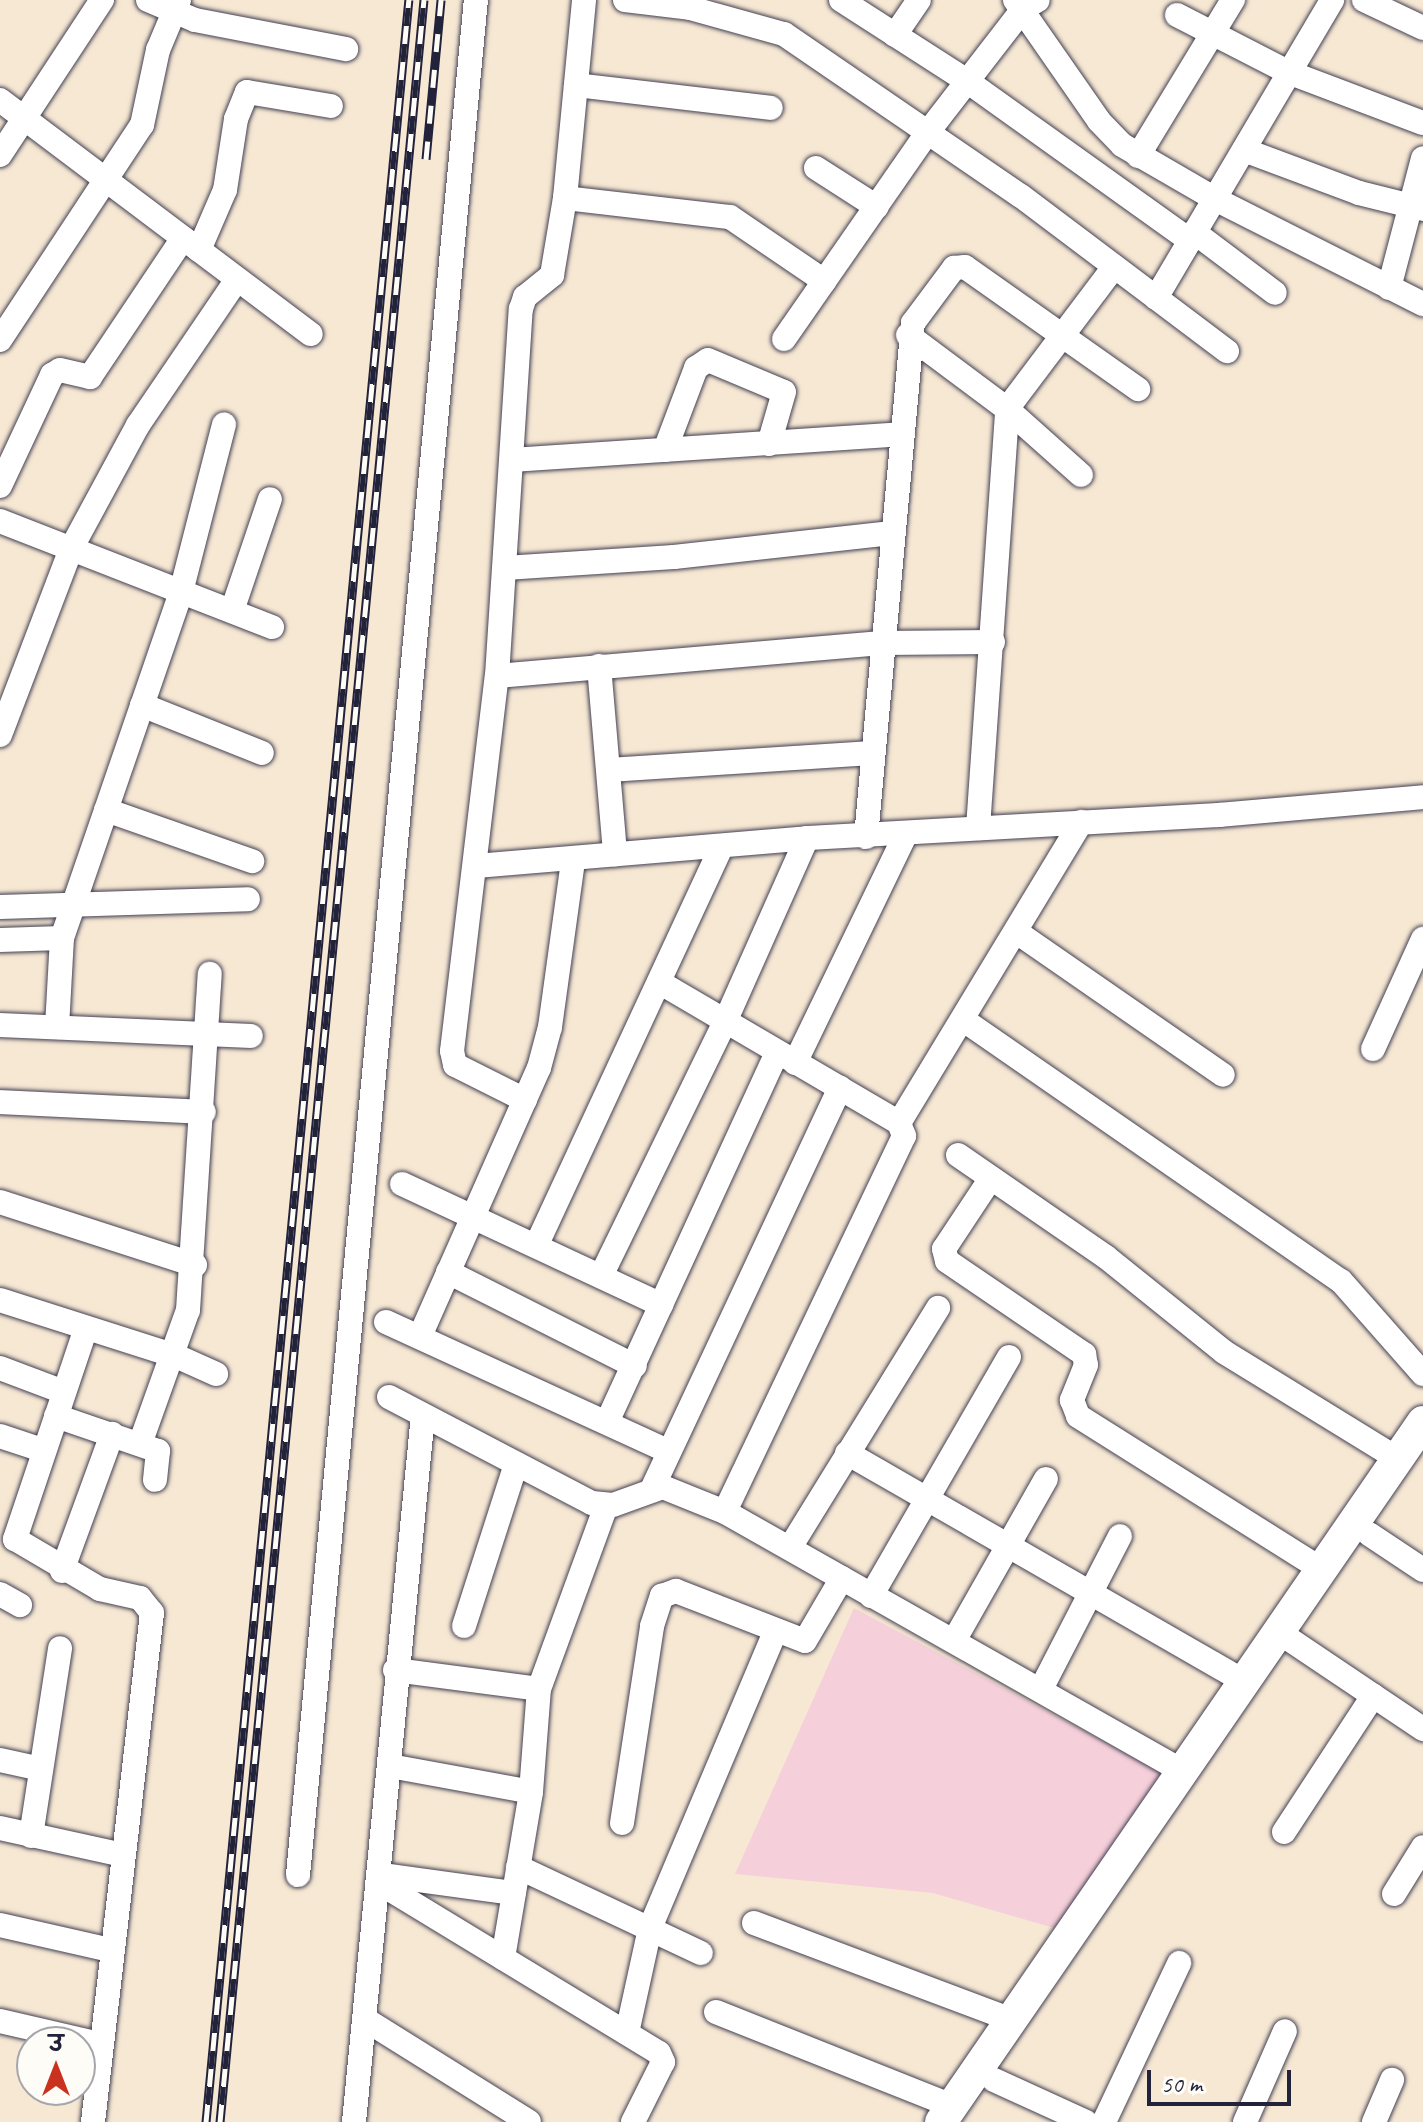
<!DOCTYPE html>
<meta charset="utf-8">
<style>
body{margin:0}
#map{position:relative;width:1423px;height:2122px;overflow:hidden;background:#f7e8d4;font-family:Caveat,"Playpen Sans Deva",sans-serif}
div>[style]{position:absolute}
[style*='--x']{left:calc(var(--x)*1px);top:calc(var(--y)*1px);width:calc(var(--w)*1px);rotate:calc(var(--a)*1deg)}
.built>*{inset:0;background:#f5cfda}
.roads{filter:drop-shadow(0 0 2px #424052) drop-shadow(0 0 2px #424052)}
.minor>*{height:24px;margin:-12px;padding:0 12px;transform-origin:12px;border-radius:12px;background:#fff}
.major>*{height:32px;margin:-16px;padding:0 16px;transform-origin:16px;border-radius:16px;background:#fff}
.rail>*{height:9px;margin-top:-4.5px;transform-origin:0;background:repeating-linear-gradient(90deg,#fdfcf7 0 18px,#22223b 0 36px);box-sizing:border-box;border-block:2px solid #22223b}
span{translate:-50% -50%;white-space:nowrap;text-align:center;line-height:1.15;-webkit-text-stroke:8px #fdfcf7;paint-order:stroke}
.north{position:absolute;left:16px;top:2026px;width:80px;height:80px;box-sizing:border-box;background:#fdfcf7;border:2px solid #a5a5ac;border-radius:50%;rotate:0deg;font-size:22px;font-weight:700;line-height:32px;text-align:center;color:#22223b}
.north::after{content:'';display:block;margin:auto;width:28px;height:36px;background:#c8321e;clip-path:polygon(50% 0,100% 100%,50% 72%,0 100%)}
.scale{position:absolute;left:1147px;top:2070px;width:144px;height:36px;box-sizing:border-box;border:4px solid #22223b;border-top:0;padding-left:10px;font-size:24px;line-height:28px;white-space:nowrap;color:#22223b;-webkit-text-stroke:6px #fdfcf7;paint-order:stroke}
</style>
<div id="map">
<div class="built">
<div style="clip-path:polygon(854px 1608px,1168px 1776px,1058px 1929px,933px 1893px,735px 1874px)"></div>
</div>
<div class="roads">
<div class="minor">
<div style="--x:148;--y:0;--w:51;--a:23.1"></div>
<div style="--x:195;--y:20;--w:154;--a:10.9"></div>
<div style="--x:625;--y:0;--w:65;--a:7"></div>
<div style="--x:690;--y:8;--w:98;--a:15.5"></div>
<div style="--x:784;--y:34;--w:287;--a:34.4"></div>
<div style="--x:1021;--y:196;--w:258;--a:37"></div>
<div style="--x:841;--y:0;--w:150;--a:32.7"></div>
<div style="--x:967;--y:81;--w:272;--a:35.6"></div>
<div style="--x:1015;--y:0;--w:147;--a:55.2"></div>
<div style="--x:1099;--y:121;--w:33;--a:46"></div>
<div style="--x:1122;--y:145;--w:108;--a:30.1"></div>
<div style="--x:1215;--y:199;--w:233;--a:26.8"></div>
<div style="--x:1364;--y:0;--w:65;--a:25.4"></div>
<div style="--x:1177;--y:15;--w:125;--a:27.2"></div>
<div style="--x:1288;--y:72;--w:144;--a:20.7"></div>
<div style="--x:895;--y:35;--w:42;--a:-55.6"></div>
<div style="--x:576;--y:85;--w:196;--a:6.7"></div>
<div style="--x:0;--y:100;--w:389;--a:37"></div>
<div style="--x:1244;--y:150;--w:123;--a:20.5"></div>
<div style="--x:1359;--y:193;--w:66;--a:14"></div>
<div style="--x:0;--y:155;--w:186;--a:-56.7"></div>
<div style="--x:1138;--y:156;--w:183;--a:-58.7"></div>
<div style="--x:816;--y:168;--w:72;--a:32.6"></div>
<div style="--x:565;--y:198;--w:166;--a:6.6"></div>
<div style="--x:730;--y:217;--w:114;--a:34.2"></div>
<div style="--x:1194;--y:232;--w:101;--a:37"></div>
<div style="--x:199;--y:250;--w:65;--a:-66.6"></div>
<div style="--x:225;--y:190;--w:72;--a:-81.2"></div>
<div style="--x:236;--y:119;--w:29;--a:-68"></div>
<div style="--x:247;--y:92;--w:85;--a:9.5"></div>
<div style="--x:1389;--y:288;--w:134;--a:-75.3"></div>
<div style="--x:1156;--y:298;--w:346;--a:-59.4"></div>
<div style="--x:908;--y:335;--w:124;--a:36.8"></div>
<div style="--x:1007;--y:409;--w:99;--a:41.7"></div>
<div style="--x:784;--y:339;--w:252;--a:-55.2"></div>
<div style="--x:928;--y:132;--w:155;--a:-52.3"></div>
<div style="--x:1023;--y:9;--w:17;--a:-31"></div>
<div style="--x:0;--y:340;--w:258;--a:-56.6"></div>
<div style="--x:142;--y:125;--w:77;--a:-78"></div>
<div style="--x:158;--y:50;--w:54;--a:-67.2"></div>
<div style="--x:665;--y:450;--w:88;--a:-69.3"></div>
<div style="--x:696;--y:368;--w:14;--a:-34"></div>
<div style="--x:708;--y:360;--w:82;--a:22.8"></div>
<div style="--x:784;--y:392;--w:54;--a:106.1"></div>
<div style="--x:512;--y:460;--w:389;--a:-3.8"></div>
<div style="--x:0;--y:486;--w:123;--a:-64.9"></div>
<div style="--x:52;--y:375;--w:9;--a:-32"></div>
<div style="--x:60;--y:370;--w:31;--a:13"></div>
<div style="--x:90;--y:377;--w:167;--a:-56.2"></div>
<div style="--x:0;--y:521;--w:292;--a:21.3"></div>
<div style="--x:505;--y:568;--w:169;--a:-3.7"></div>
<div style="--x:674;--y:557;--w:219;--a:-6.3"></div>
<div style="--x:232;--y:611;--w:118;--a:-71.3"></div>
<div style="--x:599;--y:666;--w:189;--a:85.1"></div>
<div style="--x:497;--y:676;--w:386;--a:-4.9"></div>
<div style="--x:882;--y:643;--w:111;--a:-0.5"></div>
<div style="--x:142;--y:705;--w:129;--a:21.8"></div>
<div style="--x:0;--y:735;--w:199;--a:-69.1"></div>
<div style="--x:71;--y:549;--w:141;--a:-61.6"></div>
<div style="--x:138;--y:425;--w:174;--a:-55.8"></div>
<div style="--x:609;--y:770;--w:263;--a:-3.7"></div>
<div style="--x:106;--y:810;--w:155;--a:19.3"></div>
<div style="--x:978;--y:828;--w:420;--a:-86"></div>
<div style="--x:1007;--y:409;--w:178;--a:-53"></div>
<div style="--x:866;--y:837;--w:516;--a:-84.78"></div>
<div style="--x:913;--y:323;--w:69;--a:-53.3"></div>
<div style="--x:954;--y:268;--w:11;--a:-5"></div>
<div style="--x:965;--y:267;--w:212;--a:35.2"></div>
<div style="--x:476;--y:866;--w:332;--a:-4.8"></div>
<div style="--x:807;--y:838;--w:413;--a:-3.2"></div>
<div style="--x:1219;--y:815;--w:205;--a:-5"></div>
<div style="--x:0;--y:907;--w:248;--a:-1.8"></div>
<div style="--x:1018;--y:933;--w:249;--a:34.7"></div>
<div style="--x:0;--y:940;--w:62;--a:-1.8"></div>
<div style="--x:659;--y:982;--w:278;--a:30.4"></div>
<div style="--x:899;--y:1123;--w:14;--a:69"></div>
<div style="--x:904;--y:1136;--w:416;--a:115.5"></div>
<div style="--x:965;--y:1021;--w:457;--a:34.7"></div>
<div style="--x:1341;--y:1281;--w:124;--a:48.6"></div>
<div style="--x:0;--y:1025;--w:251;--a:2.5"></div>
<div style="--x:57;--y:1027;--w:89;--a:-86.8"></div>
<div style="--x:62;--y:938;--w:366;--a:-71"></div>
<div style="--x:181;--y:592;--w:173;--a:-75.6"></div>
<div style="--x:1373;--y:1049;--w:121;--a:-65.6"></div>
<div style="--x:795;--y:1063;--w:255;--a:-64.2"></div>
<div style="--x:525;--y:1100;--w:78;--a:-153.4"></div>
<div style="--x:455;--y:1065;--w:14;--a:-102"></div>
<div style="--x:452;--y:1051;--w:378;--a:-83.2"></div>
<div style="--x:497;--y:676;--w:368;--a:-86.3"></div>
<div style="--x:521;--y:309;--w:13;--a:-72"></div>
<div style="--x:525;--y:297;--w:35;--a:-39"></div>
<div style="--x:552;--y:275;--w:78;--a:-80.4"></div>
<div style="--x:565;--y:198;--w:199;--a:-84.5"></div>
<div style="--x:0;--y:1102;--w:204;--a:2.8"></div>
<div style="--x:899;--y:1123;--w:352;--a:-58.8"></div>
<div style="--x:958;--y:1155;--w:180;--a:34.6"></div>
<div style="--x:1106;--y:1257;--w:151;--a:38.8"></div>
<div style="--x:1224;--y:1352;--w:204;--a:31.6"></div>
<div style="--x:991;--y:1178;--w:85;--a:123.5"></div>
<div style="--x:944;--y:1249;--w:12;--a:76"></div>
<div style="--x:947;--y:1261;--w:166;--a:34.2"></div>
<div style="--x:1084;--y:1354;--w:11;--a:80"></div>
<div style="--x:1086;--y:1365;--w:38;--a:112"></div>
<div style="--x:1072;--y:1400;--w:17;--a:69"></div>
<div style="--x:1078;--y:1416;--w:285;--a:32.2"></div>
<div style="--x:402;--y:1184;--w:286;--a:25"></div>
<div style="--x:0;--y:1202;--w:205;--a:17.9"></div>
<div style="--x:537;--y:1244;--w:437;--a:-65.1"></div>
<div style="--x:448;--y:1272;--w:209;--a:26.7"></div>
<div style="--x:602;--y:1274;--w:280;--a:-64"></div>
<div style="--x:725;--y:1022;--w:201;--a:-66"></div>
<div style="--x:0;--y:1300;--w:185;--a:17.7"></div>
<div style="--x:176;--y:1356;--w:44;--a:24.2"></div>
<div style="--x:386;--y:1322;--w:310;--a:24.6"></div>
<div style="--x:86;--y:1328;--w:223;--a:108.6"></div>
<div style="--x:15;--y:1539;--w:99;--a:30.5"></div>
<div style="--x:100;--y:1589;--w:41;--a:12.7"></div>
<div style="--x:140;--y:1598;--w:19;--a:51"></div>
<div style="--x:152;--y:1613;--w:512;--a:96.61"></div>
<div style="--x:421;--y:1334;--w:291;--a:-66.1"></div>
<div style="--x:539;--y:1068;--w:42;--a:-75"></div>
<div style="--x:550;--y:1027;--w:168;--a:-82.1"></div>
<div style="--x:0;--y:1368;--w:68;--a:20.6"></div>
<div style="--x:389;--y:1397;--w:229;--a:27.6"></div>
<div style="--x:592;--y:1503;--w:21;--a:5"></div>
<div style="--x:613;--y:1505;--w:53;--a:-19.8"></div>
<div style="--x:663;--y:1487;--w:67;--a:22"></div>
<div style="--x:725;--y:1512;--w:528;--a:29.53"></div>
<div style="--x:56;--y:1416;--w:108;--a:18.9"></div>
<div style="--x:158;--y:1451;--w:29;--a:96"></div>
<div style="--x:608;--y:1420;--w:405;--a:-65.3"></div>
<div style="--x:0;--y:1436;--w:44;--a:18.4"></div>
<div style="--x:140;--y:1444;--w:142;--a:-70.3"></div>
<div style="--x:188;--y:1310;--w:337;--a:-86.3"></div>
<div style="--x:847;--y:1453;--w:458;--a:29.9"></div>
<div style="--x:653;--y:1487;--w:441;--a:-64.9"></div>
<div style="--x:1369;--y:1534;--w:65;--a:33.7"></div>
<div style="--x:791;--y:1546;--w:280;--a:-58.3"></div>
<div style="--x:62;--y:1571;--w:146;--a:-69.9"></div>
<div style="--x:0;--y:1594;--w:23;--a:29"></div>
<div style="--x:871;--y:1596;--w:276;--a:-60"></div>
<div style="--x:464;--y:1626;--w:170;--a:-72.2"></div>
<div style="--x:1277;--y:1631;--w:176;--a:33.9"></div>
<div style="--x:955;--y:1639;--w:184;--a:-60.4"></div>
<div style="--x:395;--y:1670;--w:145;--a:7.5"></div>
<div style="--x:1041;--y:1689;--w:172;--a:-62.7"></div>
<div style="--x:0;--y:1760;--w:42;--a:12.4"></div>
<div style="--x:390;--y:1766;--w:143;--a:10.4"></div>
<div style="--x:622;--y:1823;--w:199;--a:-81.3"></div>
<div style="--x:652;--y:1626;--w:32;--a:-72"></div>
<div style="--x:662;--y:1596;--w:15;--a:-20"></div>
<div style="--x:676;--y:1591;--w:138;--a:21.2"></div>
<div style="--x:805;--y:1641;--w:73;--a:-59.6"></div>
<div style="--x:0;--y:1828;--w:126;--a:12.4"></div>
<div style="--x:1284;--y:1832;--w:163;--a:-56.8"></div>
<div style="--x:31;--y:1836;--w:190;--a:-81.2"></div>
<div style="--x:518;--y:1867;--w:202;--a:25.2"></div>
<div style="--x:298;--y:1875;--w:1883;--a:-84.58"></div>
<div style="--x:382;--y:1875;--w:133;--a:7.8"></div>
<div style="--x:381;--y:1884;--w:325;--a:31.3"></div>
<div style="--x:659;--y:2053;--w:10;--a:66"></div>
<div style="--x:663;--y:2062;--w:67;--a:116.6"></div>
<div style="--x:1394;--y:1894;--w:55;--a:-58.3"></div>
<div style="--x:754;--y:1923;--w:276;--a:20.6"></div>
<div style="--x:0;--y:1925;--w:113;--a:12.8"></div>
<div style="--x:503;--y:1958;--w:168;--a:-80.4"></div>
<div style="--x:531;--y:1792;--w:103;--a:-85.6"></div>
<div style="--x:539;--y:1689;--w:195;--a:-69.9"></div>
<div style="--x:716;--y:2012;--w:254;--a:21.7"></div>
<div style="--x:366;--y:2020;--w:192;--a:32"></div>
<div style="--x:0;--y:2021;--w:103;--a:13"></div>
<div style="--x:627;--y:2033;--w:107;--a:-77.6"></div>
<div style="--x:650;--y:1928;--w:321;--a:-67.1"></div>
<div style="--x:994;--y:2080;--w:101;--a:24.5"></div>
<div style="--x:354;--y:2122;--w:710;--a:-84.43"></div>
<div style="--x:1104;--y:2122;--w:176;--a:-64.7"></div>
<div style="--x:1245;--y:2122;--w:99;--a:-66.3"></div>
<div style="--x:1374;--y:2122;--w:46;--a:-66.8"></div>
</div>
<div class="major">
<div style="--x:941;--y:2122;--w:850;--a:-55.45"></div>
</div>
</div>
<div class="rail">
<div style="--x:426;--y:159;--w:160;--a:-84.6"></div>
<div style="--x:206;--y:2122;--w:2132;--a:-84.54"></div>
<div style="--x:220;--y:2122;--w:2132;--a:-84.51"></div>
</div>
<div class="north">उ</div>
<div class="scale">50 m</div>
</div>
